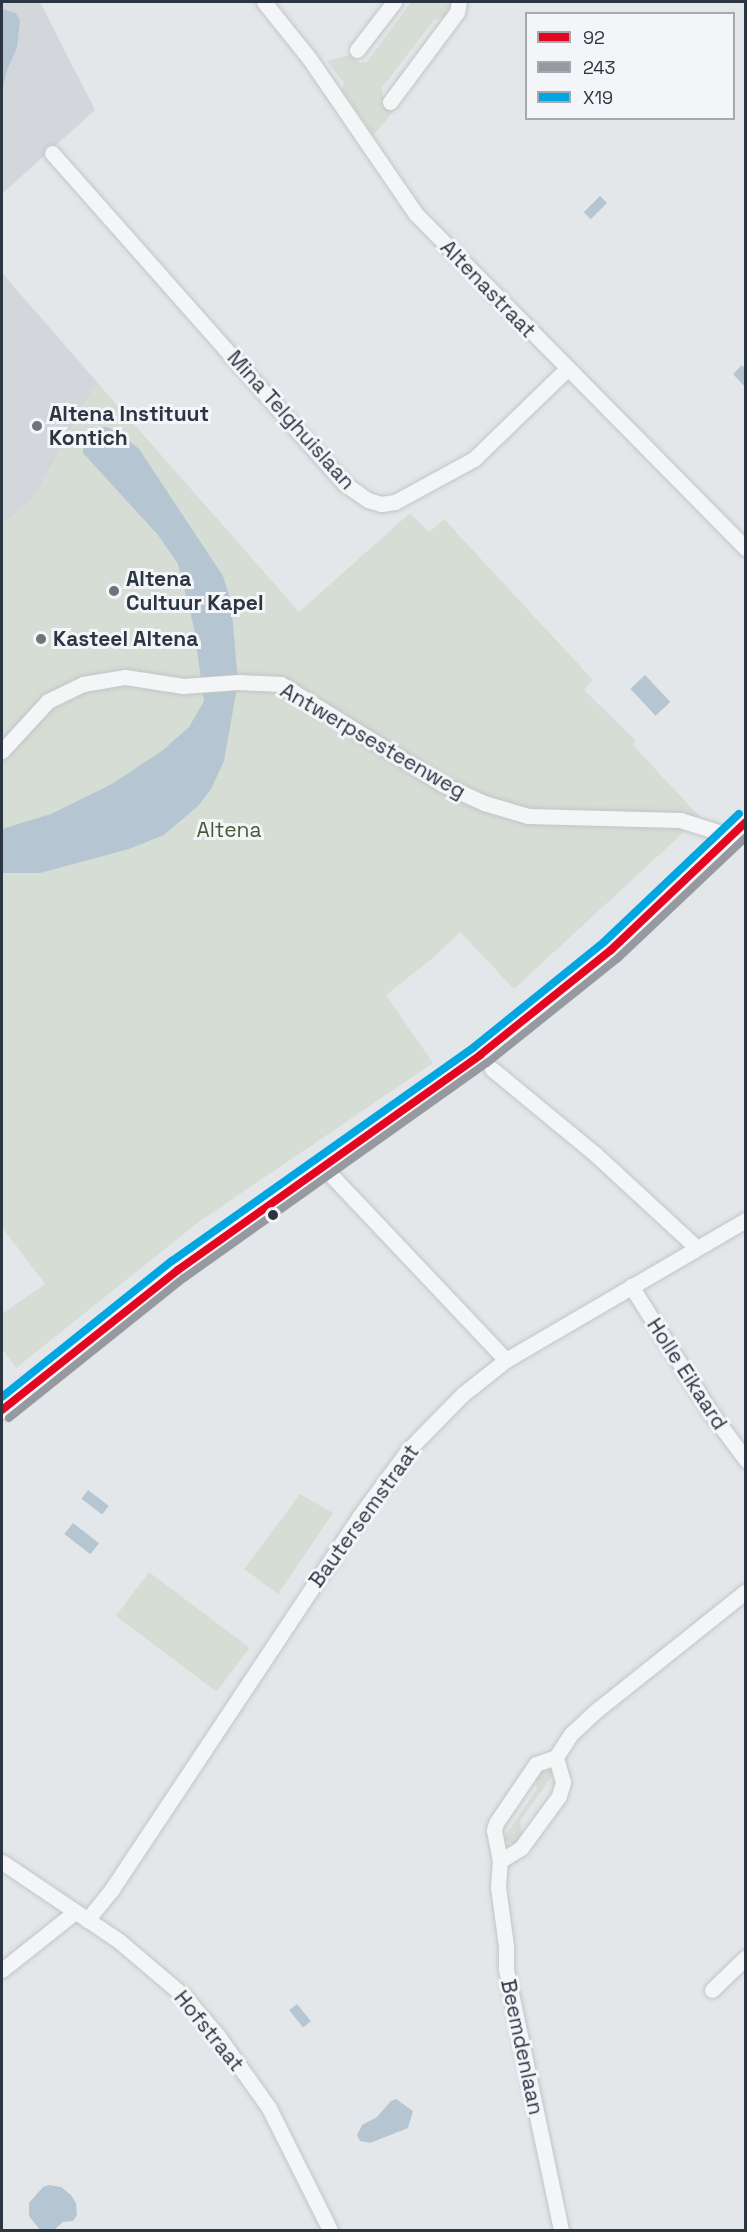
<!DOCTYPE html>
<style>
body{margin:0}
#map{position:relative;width:747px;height:2232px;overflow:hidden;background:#e4e7e9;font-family:"Space Grotesk",sans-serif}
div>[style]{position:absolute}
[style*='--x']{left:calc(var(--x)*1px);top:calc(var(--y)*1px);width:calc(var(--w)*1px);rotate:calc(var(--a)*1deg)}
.built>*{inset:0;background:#d3d7dc}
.green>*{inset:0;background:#d6ddd5;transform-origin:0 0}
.water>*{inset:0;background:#b5c6d2;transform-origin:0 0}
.roads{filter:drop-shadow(0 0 2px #c2c5c7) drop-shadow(0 0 2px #c2c5c7)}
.minor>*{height:15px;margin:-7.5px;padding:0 7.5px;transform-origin:7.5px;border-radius:7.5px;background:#f4f5f6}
.tertiary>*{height:18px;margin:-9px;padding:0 9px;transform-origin:9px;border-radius:9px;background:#f4f5f6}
.bus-1>*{height:8px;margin:-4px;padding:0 4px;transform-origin:4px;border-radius:4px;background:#e40521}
.bus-2>*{height:8px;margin:-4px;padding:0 4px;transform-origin:4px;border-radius:4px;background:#969aa0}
.bus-3>*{height:8px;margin:-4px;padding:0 4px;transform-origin:4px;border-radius:4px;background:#00a6e2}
.dots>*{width:16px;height:16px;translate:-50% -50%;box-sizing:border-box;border:3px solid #f3f5f8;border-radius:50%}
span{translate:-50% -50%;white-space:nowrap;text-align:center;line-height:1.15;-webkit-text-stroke:6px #f3f5f8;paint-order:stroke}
.street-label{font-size:21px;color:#2c3642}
.poi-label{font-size:21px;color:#2c3642;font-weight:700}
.left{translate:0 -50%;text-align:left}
.park-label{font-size:21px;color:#445c3a}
.frame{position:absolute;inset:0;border:3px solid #2c3642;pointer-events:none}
.legend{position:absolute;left:525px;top:12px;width:210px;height:108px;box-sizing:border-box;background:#f3f5f8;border:2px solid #a3a9af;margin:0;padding:8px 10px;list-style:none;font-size:18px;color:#2c3642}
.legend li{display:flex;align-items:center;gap:12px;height:30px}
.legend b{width:30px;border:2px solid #a3a9af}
</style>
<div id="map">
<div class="built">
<div style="clip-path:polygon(2px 2px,40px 2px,95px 110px,2px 194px)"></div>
<div style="clip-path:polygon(2px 273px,97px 382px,43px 482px,31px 501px,2px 525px)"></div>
</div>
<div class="green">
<div style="clip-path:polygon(411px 2px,452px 2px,444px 17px,434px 20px,382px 88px,383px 98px,396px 108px,373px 136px,342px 89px,344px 83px,327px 61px,350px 55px,360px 63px,367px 62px)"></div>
<div style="clip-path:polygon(97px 382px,299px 612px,410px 513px,429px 532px,444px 519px,593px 680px,584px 690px,636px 741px,633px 745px,700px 817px,514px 989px,460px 932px,433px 958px,386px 995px,433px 1063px,200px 1221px,16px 1368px,2px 1349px,2px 1314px,45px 1284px,2px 1227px,2px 525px,30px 501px,43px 482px)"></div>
<div style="clip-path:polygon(300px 1494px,333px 1513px,278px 1594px,244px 1569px)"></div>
<div style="left:149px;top:1572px;width:126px;height:55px;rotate:37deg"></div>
<div style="clip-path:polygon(547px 1767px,555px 1772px,520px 1821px,523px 1839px,515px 1844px,509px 1843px,503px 1839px,537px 1789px,535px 1772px)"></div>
</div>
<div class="water">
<div style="clip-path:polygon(2px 9px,16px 13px,20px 21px,17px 48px,7px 70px,2px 92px)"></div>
<div style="left:600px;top:196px;width:10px;height:23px;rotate:45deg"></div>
<div style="clip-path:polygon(742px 365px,745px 369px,745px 387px,733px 374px)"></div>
<div style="clip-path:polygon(106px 427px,120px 433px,139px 449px,223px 576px,231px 602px,238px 682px,224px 761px,211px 789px,199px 805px,164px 835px,129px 849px,40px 873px,2px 873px,2px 829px,51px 814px,112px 784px,163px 750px,189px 727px,204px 701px,194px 628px,178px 564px,158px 535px,83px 453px,84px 438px,90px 429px)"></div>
<div style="left:645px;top:675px;width:37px;height:20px;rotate:47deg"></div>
<div style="left:88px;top:1490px;width:26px;height:11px;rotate:37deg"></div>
<div style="left:73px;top:1523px;width:33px;height:14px;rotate:38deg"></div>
<div style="left:297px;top:2004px;width:22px;height:10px;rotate:51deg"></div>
<div style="clip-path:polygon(396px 2099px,413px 2111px,408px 2128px,370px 2143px,360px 2141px,357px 2135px,362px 2125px,377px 2117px,391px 2101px)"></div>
<div style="clip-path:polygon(49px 2185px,61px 2187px,71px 2195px,76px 2203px,77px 2215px,73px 2221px,63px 2222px,54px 2230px,40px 2230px,29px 2216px,29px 2203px,43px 2187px)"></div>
</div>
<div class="roads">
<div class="minor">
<div style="--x:264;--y:2;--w:72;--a:51.2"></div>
<div style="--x:309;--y:58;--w:189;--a:55.6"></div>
<div style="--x:416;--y:214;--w:470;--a:45.4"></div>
<div style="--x:357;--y:50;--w:61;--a:-52.4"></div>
<div style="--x:390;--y:102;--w:112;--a:-53.3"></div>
<div style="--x:457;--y:12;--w:10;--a:-79"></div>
<div style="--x:52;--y:153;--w:442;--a:48.5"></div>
<div style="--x:345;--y:484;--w:28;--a:35"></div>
<div style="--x:368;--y:500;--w:14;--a:17"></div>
<div style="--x:381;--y:504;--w:14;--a:-8"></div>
<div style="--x:395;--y:502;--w:90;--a:-28.6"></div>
<div style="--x:474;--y:459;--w:129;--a:-44.1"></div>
<div style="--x:2;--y:751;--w:68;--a:-47.4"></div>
<div style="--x:48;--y:701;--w:39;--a:-26"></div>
<div style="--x:83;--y:684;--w:43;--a:-9.5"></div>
<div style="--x:125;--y:677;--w:59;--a:8.8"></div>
<div style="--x:183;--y:686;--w:55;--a:-4.2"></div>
<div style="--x:238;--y:682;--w:43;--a:2.7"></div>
<div style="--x:281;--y:684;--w:190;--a:31.8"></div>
<div style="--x:442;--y:784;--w:46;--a:24.3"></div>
<div style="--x:484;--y:803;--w:46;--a:16.5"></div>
<div style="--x:528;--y:816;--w:152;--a:1.5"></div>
<div style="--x:680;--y:820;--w:53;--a:17.4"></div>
<div style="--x:492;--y:1069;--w:132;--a:39.5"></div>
<div style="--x:594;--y:1153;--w:139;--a:42.7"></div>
<div style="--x:333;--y:1177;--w:252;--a:46.6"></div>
<div style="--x:631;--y:1286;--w:150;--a:57.8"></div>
<div style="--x:711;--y:1413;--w:59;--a:53.3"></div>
<div style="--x:500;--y:1861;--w:25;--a:-32"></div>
<div style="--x:521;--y:1848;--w:64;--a:-53.8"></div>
<div style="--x:559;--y:1796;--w:15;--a:-74"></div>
<div style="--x:563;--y:1782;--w:26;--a:-106"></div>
<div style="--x:2;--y:1862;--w:141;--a:34"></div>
<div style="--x:119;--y:1941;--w:87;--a:40.3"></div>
<div style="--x:185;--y:1997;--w:51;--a:49.8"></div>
<div style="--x:218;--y:2036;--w:88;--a:54.7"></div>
<div style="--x:269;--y:2108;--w:136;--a:63.4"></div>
<div style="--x:87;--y:1920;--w:40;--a:-51"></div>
<div style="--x:112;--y:1889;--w:447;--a:-56.4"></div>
<div style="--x:359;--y:1517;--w:84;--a:-53.7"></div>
<div style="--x:409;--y:1449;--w:77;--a:-45.5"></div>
<div style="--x:463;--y:1394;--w:55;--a:-38.3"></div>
<div style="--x:506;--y:1360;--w:278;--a:-30.3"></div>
<div style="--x:2;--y:1970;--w:93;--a:-38.5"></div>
<div style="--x:712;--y:1990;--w:47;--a:-44.1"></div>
<div style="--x:561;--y:2230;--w:267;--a:-101.9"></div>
<div style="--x:506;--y:1969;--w:23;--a:-90"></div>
<div style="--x:506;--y:1946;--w:60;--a:-97.7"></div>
<div style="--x:498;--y:1887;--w:26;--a:-86"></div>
<div style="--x:500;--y:1861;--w:32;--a:-101"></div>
<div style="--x:494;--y:1830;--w:7;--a:-74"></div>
<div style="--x:496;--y:1823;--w:71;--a:-55.9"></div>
<div style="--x:536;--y:1764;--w:21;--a:-19"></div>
<div style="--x:556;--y:1757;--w:27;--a:-57"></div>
<div style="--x:571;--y:1734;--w:35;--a:-43"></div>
<div style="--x:597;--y:1710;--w:191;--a:-38.6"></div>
</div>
<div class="tertiary">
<div style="--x:2;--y:1410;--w:225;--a:-38.5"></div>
<div style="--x:178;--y:1270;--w:371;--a:-35.4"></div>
<div style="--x:480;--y:1055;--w:168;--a:-38.7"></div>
<div style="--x:611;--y:950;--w:186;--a:-43.5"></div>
</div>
</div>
<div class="bus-1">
<div style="--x:2;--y:1410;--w:225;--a:-38.5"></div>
<div style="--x:178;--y:1270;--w:371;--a:-35.4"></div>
<div style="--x:480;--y:1055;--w:168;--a:-38.7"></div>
<div style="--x:611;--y:950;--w:186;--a:-43.5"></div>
</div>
<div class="bus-2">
<div style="--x:9;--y:1418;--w:224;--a:-38.7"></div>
<div style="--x:184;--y:1278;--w:372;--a:-35.4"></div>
<div style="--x:487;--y:1063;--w:168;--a:-38.7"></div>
<div style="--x:618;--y:958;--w:176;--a:-43.4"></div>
</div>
<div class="bus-3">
<div style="--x:2;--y:1397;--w:218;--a:-38.7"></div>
<div style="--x:172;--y:1261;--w:370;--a:-35.3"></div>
<div style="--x:474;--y:1047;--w:167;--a:-38.9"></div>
<div style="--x:604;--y:942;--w:186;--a:-43.5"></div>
</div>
<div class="dots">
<div style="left:37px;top:426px;background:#6c747c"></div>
<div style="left:114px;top:591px;background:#6c747c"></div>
<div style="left:41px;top:639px;background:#6c747c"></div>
<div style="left:273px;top:1215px;background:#2c3642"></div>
</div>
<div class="street-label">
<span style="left:488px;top:289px;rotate:46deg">Altenastraat</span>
<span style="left:291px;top:420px;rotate:48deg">Mina Telghuislaan</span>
<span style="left:373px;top:741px;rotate:30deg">Antwerpsesteenweg</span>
<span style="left:687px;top:1374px;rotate:57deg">Holle Eikaard</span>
<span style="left:364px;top:1516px;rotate:-54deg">Bautersemstraat</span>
<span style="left:209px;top:2031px;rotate:51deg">Hofstraat</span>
<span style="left:522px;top:2047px;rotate:78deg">Beemdenlaan</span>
</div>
<div class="poi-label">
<span class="left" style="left:49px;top:426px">Altena Instituut<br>Kontich</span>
<span class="left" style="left:126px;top:591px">Altena<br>Cultuur Kapel</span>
<span class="left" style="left:53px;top:639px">Kasteel Altena</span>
</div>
<div class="park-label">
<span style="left:229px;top:830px">Altena</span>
</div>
<div class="frame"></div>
<ul class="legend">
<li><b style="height:8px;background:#e40521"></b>92</li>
<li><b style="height:8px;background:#969aa0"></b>243</li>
<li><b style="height:8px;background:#00a6e2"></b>X19</li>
</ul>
</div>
